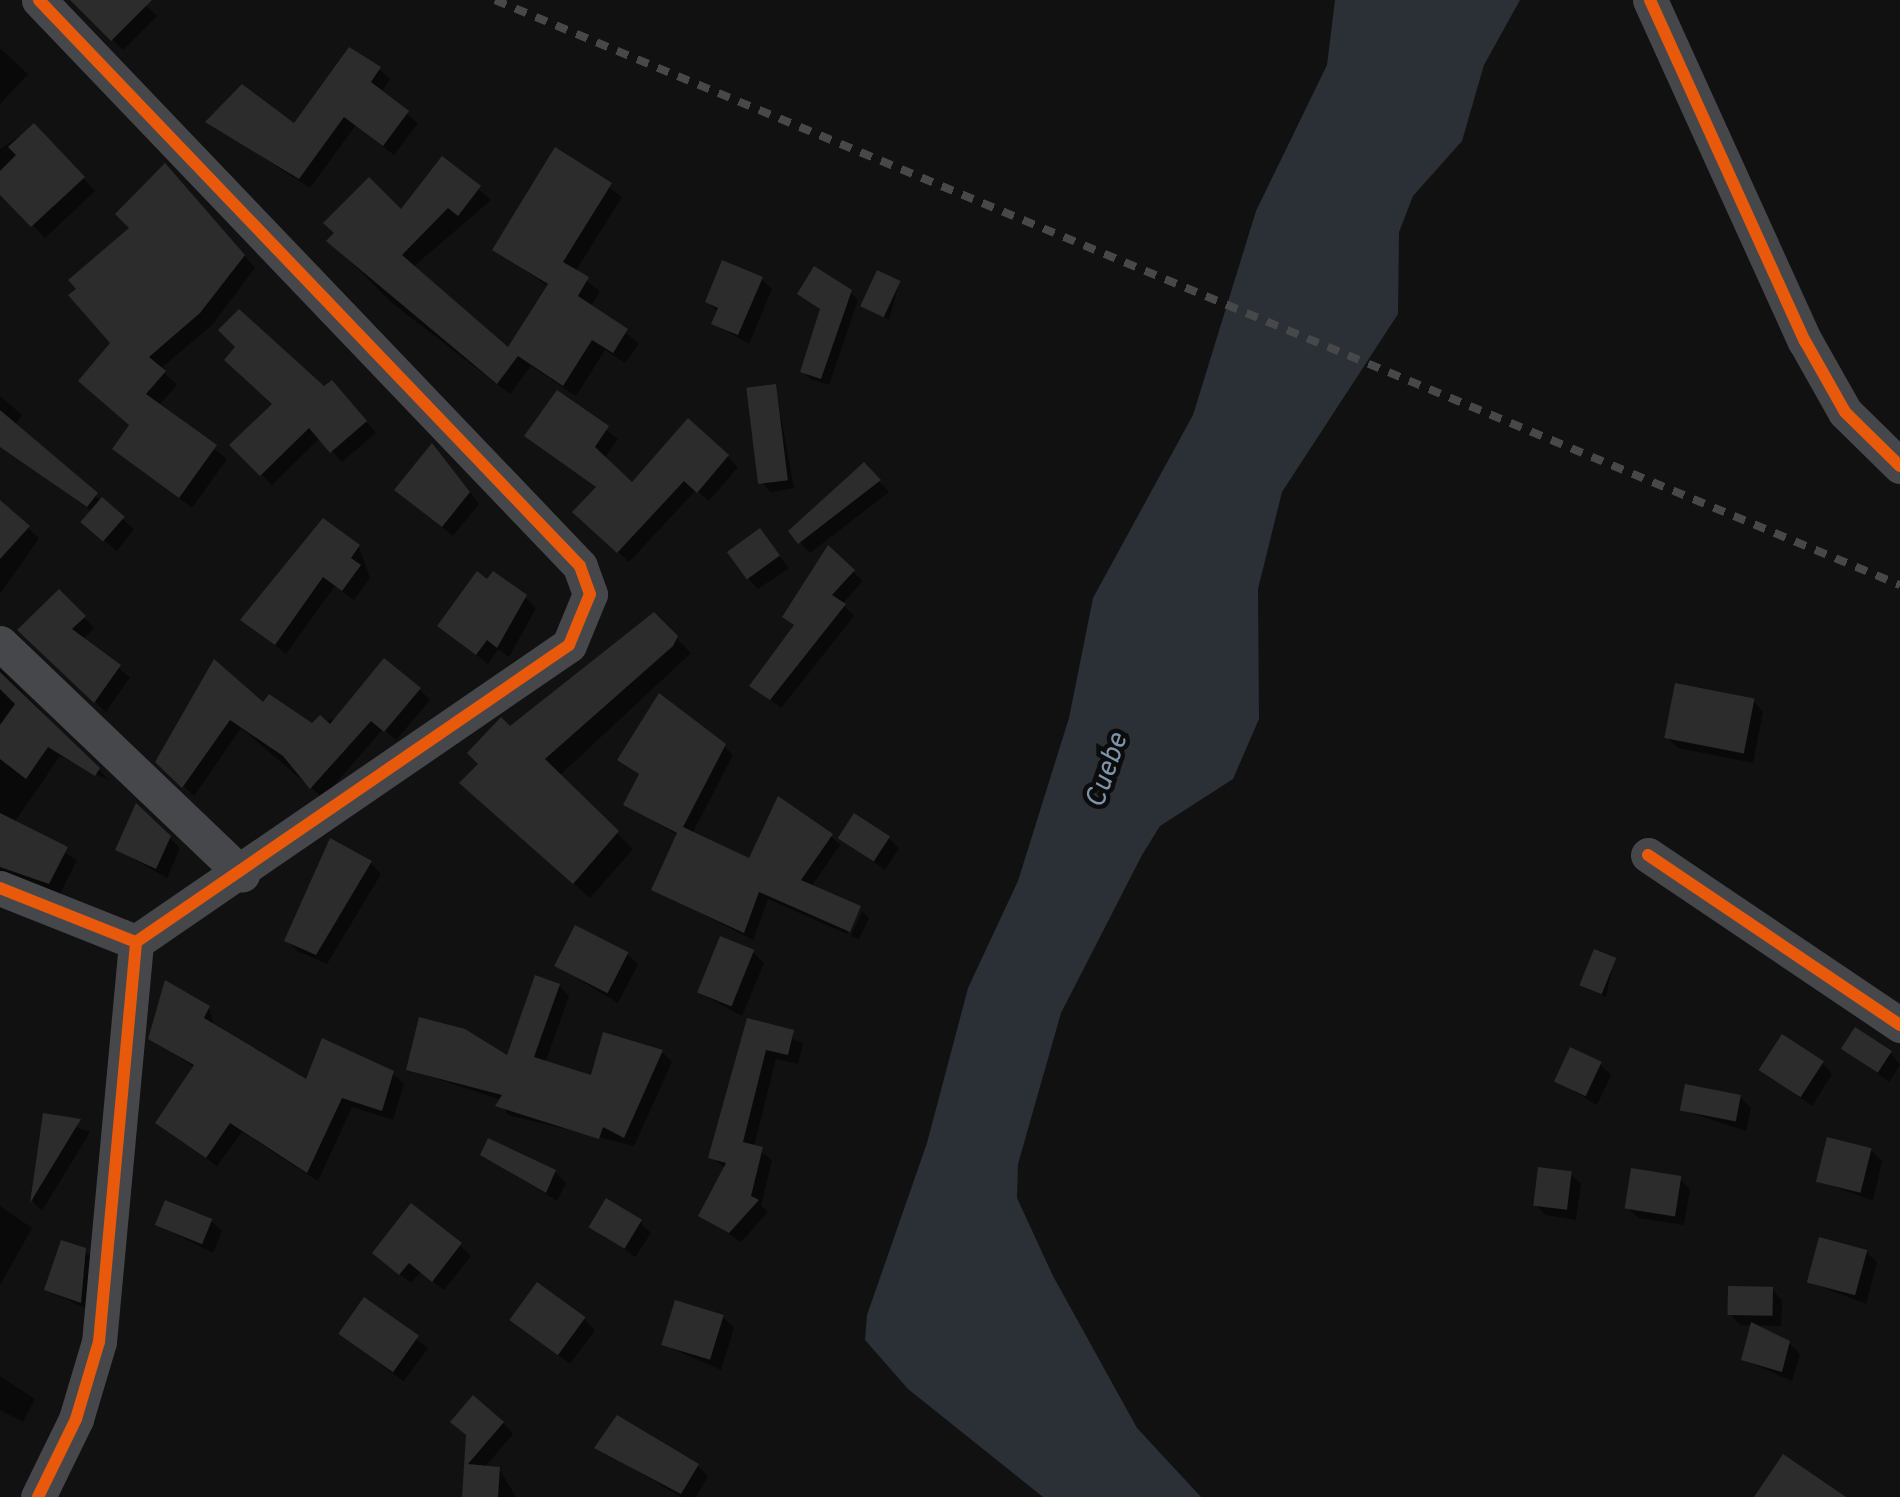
<!DOCTYPE html>
<style>
body{margin:0}
#map{position:relative;width:1900px;height:1497px;overflow:hidden;background:#111112;font-family:Overpass,sans-serif}
div>[style]{position:absolute}
[style*='--x']{left:calc(var(--x)*1px);top:calc(var(--y)*1px);width:calc(var(--w)*1px);rotate:calc(var(--a)*1deg)}
.water>*{inset:0;background:#2a3035}
.shadow>*{inset:0;background:#0007;transform-origin:0 0}
.building>*{inset:0;background:#2c2c2d;transform-origin:0 0}
.minor>*{height:35px;margin:-17.5px;padding:0 17.5px;transform-origin:17.5px;border-radius:17.5px;background:#46474a}
.rail>*{height:8px;margin-top:-4px;transform-origin:0;background:repeating-linear-gradient(90deg,#46484a 0 12px,transparent 0 22px)}
.cycleway>*{height:12px;margin:-6px;padding:0 6px;transform-origin:6px;border-radius:6px;background:#e8590c}
span{translate:-50% -50%;white-space:nowrap;text-align:center;line-height:1.15;-webkit-text-stroke:9px #0c0c0d;paint-order:stroke}
.water-label{font-size:28px;color:#7d94aa;font-style:italic}
</style>
<div id="map">
<div class="water">
<div style="clip-path:polygon(1335px 0,1520px 0,1484px 65px,1462px 141px,1413px 196px,1399px 232px,1398px 314px,1282px 492px,1258px 589px,1259px 719px,1233px 779px,1160px 826px,1142px 855px,1061px 1013px,1018px 1164px,1017px 1198px,1053px 1276px,1137px 1428px,1201px 1497px,1043px 1497px,908px 1389px,865px 1340px,867px 1315px,927px 1143px,968px 988px,1018px 881px,1069px 718px,1093px 598px,1193px 415px,1256px 211px,1327px 65px)"></div>
</div>
<div class="shadow">
<div style="clip-path:polygon(71px 0,140px 0,157px 16px,123px 50px)"></div>
<div style="clip-path:polygon(0 48px,28px 74px,0 104px)"></div>
<div style="clip-path:polygon(379px 69px,390px 79px,381px 93px,418px 123px,394px 155px,356px 125px,310px 188px,209px 122px,294px 126px)"></div>
<div style="clip-path:polygon(34px 127px,95px 191px,45px 238px,0 191px,0 149px)"></div>
<div style="clip-path:polygon(556px 151px,622px 197px,575px 272px,600px 291px,590px 307px,639px 343px,625px 363px,605px 350px,576px 396px,531px 366px,510px 394px,392px 303px,330px 241px,401px 213px,443px 159px,491px 200px,412px 268px,508px 351px,549px 287px,495px 249px)"></div>
<div style="clip-path:polygon(177px 178px,255px 268px,212px 325px,160px 369px,177px 385px,158px 406px,227px 459px,192px 508px,115px 449px,132px 426px,114px 343px,133px 228px)"></div>
<div style="clip-path:polygon(761px 279px,772px 289px,749px 344px,714px 323px,719px 313px,708px 302px)"></div>
<div style="clip-path:polygon(899px 283px,889px 320px,864px 306px)"></div>
<div style="clip-path:polygon(850px 292px,858px 300px,829px 385px,811px 379px,803px 372px,822px 311px,800px 294px)"></div>
<div style="clip-path:polygon(239px 347px,342px 394px,376px 433px,342px 462px,320px 438px,272px 485px,233px 445px,275px 404px)"></div>
<div style="clip-path:polygon(775px 386px,794px 488px,771px 492px,762px 483px)"></div>
<div style="clip-path:polygon(558px 393px,618px 439px,604px 459px,633px 486px,727px 456px,738px 467px,709px 501px,696px 490px,629px 562px,586px 523px,598px 488px,538px 446px)"></div>
<div style="clip-path:polygon(0 396px,22px 415px,14px 426px,134px 529px,117px 551px,94px 532px,93px 512px,0 445px)"></div>
<div style="clip-path:polygon(442px 457px,479px 504px,453px 536px,408px 500px)"></div>
<div style="clip-path:polygon(864px 466px,889px 492px,810px 553px,800px 542px)"></div>
<div style="clip-path:polygon(0 503px,39px 538px,0 594px)"></div>
<div style="clip-path:polygon(760px 531px,789px 568px,758px 589px,748px 578px)"></div>
<div style="clip-path:polygon(359px 547px,370px 578px,354px 600px,335px 586px,286px 654px,243px 620px)"></div>
<div style="clip-path:polygon(829px 549px,863px 581px,842px 604px,854px 616px,781px 708px,752px 685px,796px 627px,785px 616px)"></div>
<div style="clip-path:polygon(59px 592px,94px 628px,82px 640px,130px 677px,106px 712px,21px 630px)"></div>
<div style="clip-path:polygon(525px 597px,536px 608px,509px 657px,498px 649px,488px 664px,440px 626px)"></div>
<div style="clip-path:polygon(654px 616px,691px 653px,559px 776px,633px 849px,590px 898px,478px 799px,510px 729px)"></div>
<div style="clip-path:polygon(215px 663px,264px 706px,313px 726px,419px 689px,430px 700px,396px 740px,383px 729px,323px 798px,241px 728px,194px 796px,158px 761px)"></div>
<div style="clip-path:polygon(0 669px,110px 781px,60px 756px,14px 823px,77px 860px,60px 894px,0 871px)"></div>
<div style="clip-path:polygon(1753px 701px,1763px 712px,1753px 763px,1678px 748px,1667px 737px)"></div>
<div style="clip-path:polygon(724px 746px,733px 755px,692px 834px,750px 862px,831px 836px,840px 845px,811px 887px,860px 909px,847px 934px,768px 899px,753px 940px,654px 889px,679px 836px,626px 805px,641px 776px,620px 759px)"></div>
<div style="clip-path:polygon(137px 807px,180px 848px,167px 878px,118px 850px)"></div>
<div style="clip-path:polygon(841px 838px,888px 838px,899px 848px,885px 870px)"></div>
<div style="clip-path:polygon(371px 863px,381px 874px,327px 964px,297px 951px,287px 940px)"></div>
<div style="clip-path:polygon(862px 911px,869px 918px,859px 939px,851px 936px)"></div>
<div style="clip-path:polygon(753px 952px,764px 963px,742px 1016px,700px 993px)"></div>
<div style="clip-path:polygon(627px 954px,638px 964px,618px 1003px,557px 966px)"></div>
<div style="clip-path:polygon(1614px 960px,1606px 997px,1581px 985px)"></div>
<div style="clip-path:polygon(166px 984px,209px 1008px,214px 1027px,307px 1083px,393px 1074px,404px 1084px,393px 1120px,352px 1107px,318px 1181px,242px 1132px,217px 1166px,158px 1122px,195px 1068px,151px 1038px)"></div>
<div style="clip-path:polygon(559px 986px,569px 996px,545px 1063px,593px 1078px,662px 1052px,672px 1062px,634px 1146px,508px 1115px,501px 1100px,408px 1069px,509px 1058px)"></div>
<div style="clip-path:polygon(749px 1021px,803px 1043px,798px 1064px,776px 1059px,754px 1147px,772px 1160px,761px 1206px,768px 1212px,741px 1242px,701px 1215px,726px 1169px,711px 1157px)"></div>
<div style="clip-path:polygon(1844px 1049px,1891px 1053px,1900px 1065px,1889px 1082px)"></div>
<div style="clip-path:polygon(1822px 1063px,1832px 1074px,1812px 1106px,1762px 1070px)"></div>
<div style="clip-path:polygon(1600px 1064px,1611px 1075px,1597px 1105px,1557px 1081px)"></div>
<div style="clip-path:polygon(1740px 1097px,1751px 1108px,1746px 1131px,1682px 1110px)"></div>
<div style="clip-path:polygon(45px 1116px,90px 1132px,42px 1211px,33px 1202px)"></div>
<div style="clip-path:polygon(1871px 1150px,1882px 1161px,1873px 1201px,1820px 1181px)"></div>
<div style="clip-path:polygon(483px 1155px,555px 1172px,566px 1183px,557px 1201px)"></div>
<div style="clip-path:polygon(1570px 1174px,1581px 1184px,1576px 1220px,1546px 1215px,1535px 1205px)"></div>
<div style="clip-path:polygon(1679px 1178px,1690px 1189px,1684px 1225px,1638px 1218px,1627px 1207px)"></div>
<div style="clip-path:polygon(0 1206px,32px 1228px,0 1285px)"></div>
<div style="clip-path:polygon(211px 1221px,222px 1231px,213px 1253px,158px 1225px)"></div>
<div style="clip-path:polygon(640px 1222px,651px 1233px,635px 1257px,592px 1226px)"></div>
<div style="clip-path:polygon(460px 1245px,471px 1256px,444px 1290px,421px 1272px,411px 1283px,386px 1263px)"></div>
<div style="clip-path:polygon(85px 1251px,96px 1262px,91px 1311px,47px 1290px)"></div>
<div style="clip-path:polygon(1866px 1252px,1877px 1262px,1866px 1304px,1809px 1282px)"></div>
<div style="clip-path:polygon(1772px 1290px,1782px 1300px,1781px 1326px,1740px 1325px,1730px 1314px)"></div>
<div style="left:365px;top:1301px;width:79px;height:41px;rotate:37deg"></div>
<div style="clip-path:polygon(723px 1317px,734px 1328px,721px 1370px,664px 1345px)"></div>
<div style="clip-path:polygon(584px 1319px,595px 1330px,570px 1364px,513px 1320px)"></div>
<div style="clip-path:polygon(1789px 1343px,1800px 1354px,1792px 1381px,1744px 1360px)"></div>
<div style="clip-path:polygon(0 1376px,35px 1399px,23px 1422px,0 1410px)"></div>
<div style="clip-path:polygon(503px 1423px,513px 1434px,484px 1468px,499px 1469px,516px 1497px,464px 1497px,469px 1436px)"></div>
<div style="clip-path:polygon(597px 1447px,698px 1466px,708px 1476px,696px 1497px,681px 1497px)"></div>
</div>
<div class="building">
<div style="clip-path:polygon(70px 0,152px 0,111px 41px)"></div>
<div style="clip-path:polygon(349px 47px,381px 67px,371px 82px,409px 111px,383px 146px,344px 117px,299px 179px,205px 122px,242px 84px,294px 123px)"></div>
<div style="clip-path:polygon(34px 123px,85px 177px,31px 227px,0 195px,0 171px,16px 155px,8px 147px)"></div>
<div style="clip-path:polygon(555px 147px,612px 183px,563px 262px,589px 277px,578px 296px,628px 329px,613px 353px,592px 340px,563px 386px,518px 356px,497px 384px,326px 241px,334px 233px,323px 223px,369px 177px,401px 209px,442px 156px,481px 186px,458px 216px,448px 208px,402px 255px,508px 347px,548px 284px,492px 250px)"></div>
<div style="clip-path:polygon(165px 163px,245px 255px,200px 313px,149px 357px,166px 371px,146px 394px,217px 445px,179px 498px,112px 449px,129px 425px,78px 381px,110px 343px,68px 295px,76px 289px,68px 280px,129px 228px,115px 214px)"></div>
<div style="clip-path:polygon(722px 260px,763px 277px,738px 335px,711px 324px,718px 308px,705px 302px)"></div>
<div style="clip-path:polygon(814px 266px,852px 290px,821px 379px,800px 372px,820px 309px,797px 294px)"></div>
<div style="left:877px;top:270px;width:26px;height:40px;rotate:25deg"></div>
<div style="clip-path:polygon(239px 309px,324px 386px,332px 380px,367px 421px,330px 453px,309px 428px,260px 476px,229px 445px,272px 404px,224px 360px,235px 347px,218px 330px)"></div>
<div style="left:776px;top:384px;width:97px;height:30px;rotate:83deg"></div>
<div style="clip-path:polygon(557px 390px,609px 426px,595px 447px,632px 482px,688px 418px,729px 455px,697px 493px,684px 481px,617px 553px,572px 512px,596px 487px,524px 436px)"></div>
<div style="clip-path:polygon(0 410px,98px 493px,87px 507px,0 447px)"></div>
<div style="clip-path:polygon(432px 443px,470px 492px,442px 527px,394px 490px)"></div>
<div style="clip-path:polygon(864px 462px,881px 480px,798px 544px,788px 531px)"></div>
<div style="left:102px;top:497px;width:30px;height:33px;rotate:41deg"></div>
<div style="clip-path:polygon(0 500px,30px 526px,0 559px)"></div>
<div style="clip-path:polygon(323px 518px,360px 545px,351px 558px,361px 565px,342px 591px,323px 577px,275px 645px,240px 620px)"></div>
<div style="left:760px;top:528px;width:34px;height:41px;rotate:54deg"></div>
<div style="clip-path:polygon(828px 545px,855px 570px,832px 595px,846px 604px,770px 700px,749px 686px,794px 625px,782px 617px)"></div>
<div style="clip-path:polygon(477px 571px,487px 579px,493px 571px,527px 595px,497px 648px,487px 640px,476px 655px,437px 626px)"></div>
<div style="clip-path:polygon(59px 589px,86px 616px,72px 629px,121px 665px,94px 703px,17px 630px)"></div>
<div style="clip-path:polygon(654px 612px,678px 636px,673px 646px,545px 759px,619px 831px,573px 884px,459px 783px,478px 764px,467px 753px,501px 717px,510px 726px)"></div>
<div style="clip-path:polygon(384px 658px,421px 688px,384px 732px,371px 721px,310px 789px,283px 756px,230px 720px,182px 788px,155px 762px,214px 659px,263px 702px,269px 694px,312px 723px,320px 715px,330px 724px)"></div>
<div style="clip-path:polygon(0 672px,100px 768px,95px 776px,48px 747px,26px 779px,0 759px,0 725px,15px 704px,0 689px)"></div>
<div style="left:1675px;top:683px;width:81px;height:56px;rotate:11deg"></div>
<div style="clip-path:polygon(659px 693px,726px 744px,683px 827px,749px 858px,778px 796px,833px 834px,801px 880px,861px 906px,850px 932px,759px 892px,744px 933px,651px 890px,677px 833px,623px 805px,639px 774px,617px 760px)"></div>
<div style="clip-path:polygon(136px 803px,171px 836px,156px 869px,115px 850px)"></div>
<div style="clip-path:polygon(0 813px,68px 847px,49px 884px,0 867px)"></div>
<div style="left:854px;top:813px;width:43px;height:30px;rotate:33deg"></div>
<div style="clip-path:polygon(330px 838px,372px 861px,316px 955px,284px 941px)"></div>
<div style="left:575px;top:925px;width:60px;height:46px;rotate:27deg"></div>
<div style="left:720px;top:936px;width:37px;height:61px;rotate:22deg"></div>
<div style="left:1594px;top:949px;width:24px;height:39px;rotate:22deg"></div>
<div style="clip-path:polygon(535px 975px,560px 984px,534px 1057px,591px 1075px,603px 1032px,663px 1050px,624px 1138px,603px 1127px,599px 1139px,495px 1106px,502px 1095px,406px 1070px,419px 1017px,465px 1029px,507px 1055px)"></div>
<div style="clip-path:polygon(165px 980px,210px 1006px,204px 1018px,306px 1079px,322px 1038px,394px 1071px,382px 1111px,342px 1098px,307px 1173px,230px 1123px,206px 1158px,155px 1123px,194px 1065px,148px 1039px)"></div>
<div style="clip-path:polygon(747px 1018px,794px 1030px,788px 1055px,766px 1050px,743px 1142px,763px 1147px,751px 1196px,759px 1200px,729px 1233px,698px 1216px,726px 1163px,708px 1158px)"></div>
<div style="left:1855px;top:1027px;width:44px;height:26px;rotate:33deg"></div>
<div style="left:1782px;top:1034px;width:50px;height:43px;rotate:33deg"></div>
<div style="left:1570px;top:1047px;width:35px;height:38px;rotate:25deg"></div>
<div style="left:1685px;top:1084px;width:57px;height:27px;rotate:11deg"></div>
<div style="clip-path:polygon(43px 1113px,81px 1119px,30px 1203px)"></div>
<div style="left:1827px;top:1137px;width:46px;height:46px;rotate:14deg"></div>
<div style="clip-path:polygon(488px 1138px,556px 1170px,546px 1193px,480px 1155px)"></div>
<div style="left:1538px;top:1167px;width:34px;height:39px;rotate:7deg"></div>
<div style="left:1631px;top:1168px;width:51px;height:41px;rotate:9deg"></div>
<div style="left:606px;top:1198px;width:42px;height:34px;rotate:31deg"></div>
<div style="left:165px;top:1200px;width:51px;height:27px;rotate:22deg"></div>
<div style="clip-path:polygon(411px 1203px,462px 1243px,432px 1282px,409px 1263px,399px 1275px,372px 1253px)"></div>
<div style="left:1819px;top:1237px;width:50px;height:47px;rotate:15deg"></div>
<div style="clip-path:polygon(61px 1240px,86px 1248px,81px 1303px,44px 1290px)"></div>
<div style="left:537px;top:1282px;width:60px;height:47px;rotate:36deg"></div>
<div style="left:1728px;top:1286px;width:45px;height:29px;rotate:1deg"></div>
<div style="left:364px;top:1297px;width:67px;height:45px;rotate:35deg"></div>
<div style="left:675px;top:1300px;width:51px;height:47px;rotate:17deg"></div>
<div style="clip-path:polygon(1751px 1322px,1790px 1341px,1782px 1372px,1741px 1360px)"></div>
<div style="clip-path:polygon(473px 1395px,504px 1422px,468px 1464px,500px 1467px,498px 1497px,462px 1497px,466px 1435px,450px 1422px)"></div>
<div style="clip-path:polygon(617px 1415px,699px 1464px,681px 1494px,594px 1448px)"></div>
<div style="clip-path:polygon(1783px 1454px,1846px 1497px,1754px 1497px)"></div>
</div>
<div class="minor">
<div style="--x:1650;--y:0;--w:375;--a:65.6"></div>
<div style="--x:1805;--y:341;--w:81;--a:60.6"></div>
<div style="--x:1845;--y:412;--w:77;--a:44.5"></div>
<div style="--x:0;--y:643;--w:335;--a:43.7"></div>
<div style="--x:1648;--y:855;--w:304;--a:34"></div>
<div style="--x:0;--y:888;--w:146;--a:21.7"></div>
<div style="--x:136;--y:942;--w:525;--a:-34.45"></div>
<div style="--x:569;--y:645;--w:55;--a:-67.6"></div>
<div style="--x:590;--y:594;--w:30;--a:-110"></div>
<div style="--x:580;--y:566;--w:783;--a:-133.71"></div>
<div style="--x:38;--y:1497;--w:87;--a:-64"></div>
<div style="--x:76;--y:1419;--w:80;--a:-73.4"></div>
<div style="--x:99;--y:1342;--w:402;--a:-84.7"></div>
</div>
<div class="rail">
<div style="--x:495;--y:0;--w:1522;--a:22.61"></div>
</div>
<div class="cycleway">
<div style="--x:1650;--y:0;--w:375;--a:65.6"></div>
<div style="--x:1805;--y:341;--w:81;--a:60.6"></div>
<div style="--x:1845;--y:412;--w:77;--a:44.5"></div>
<div style="--x:1648;--y:855;--w:304;--a:34"></div>
<div style="--x:0;--y:888;--w:146;--a:21.7"></div>
<div style="--x:136;--y:942;--w:525;--a:-34.45"></div>
<div style="--x:569;--y:645;--w:55;--a:-67.6"></div>
<div style="--x:590;--y:594;--w:30;--a:-110"></div>
<div style="--x:580;--y:566;--w:783;--a:-133.71"></div>
<div style="--x:38;--y:1497;--w:87;--a:-64"></div>
<div style="--x:76;--y:1419;--w:80;--a:-73.4"></div>
<div style="--x:99;--y:1342;--w:402;--a:-84.7"></div>
</div>
<div class="water-label">
<span style="left:1108px;top:771px;rotate:-71deg">Cuebe</span>
</div>
</div>
